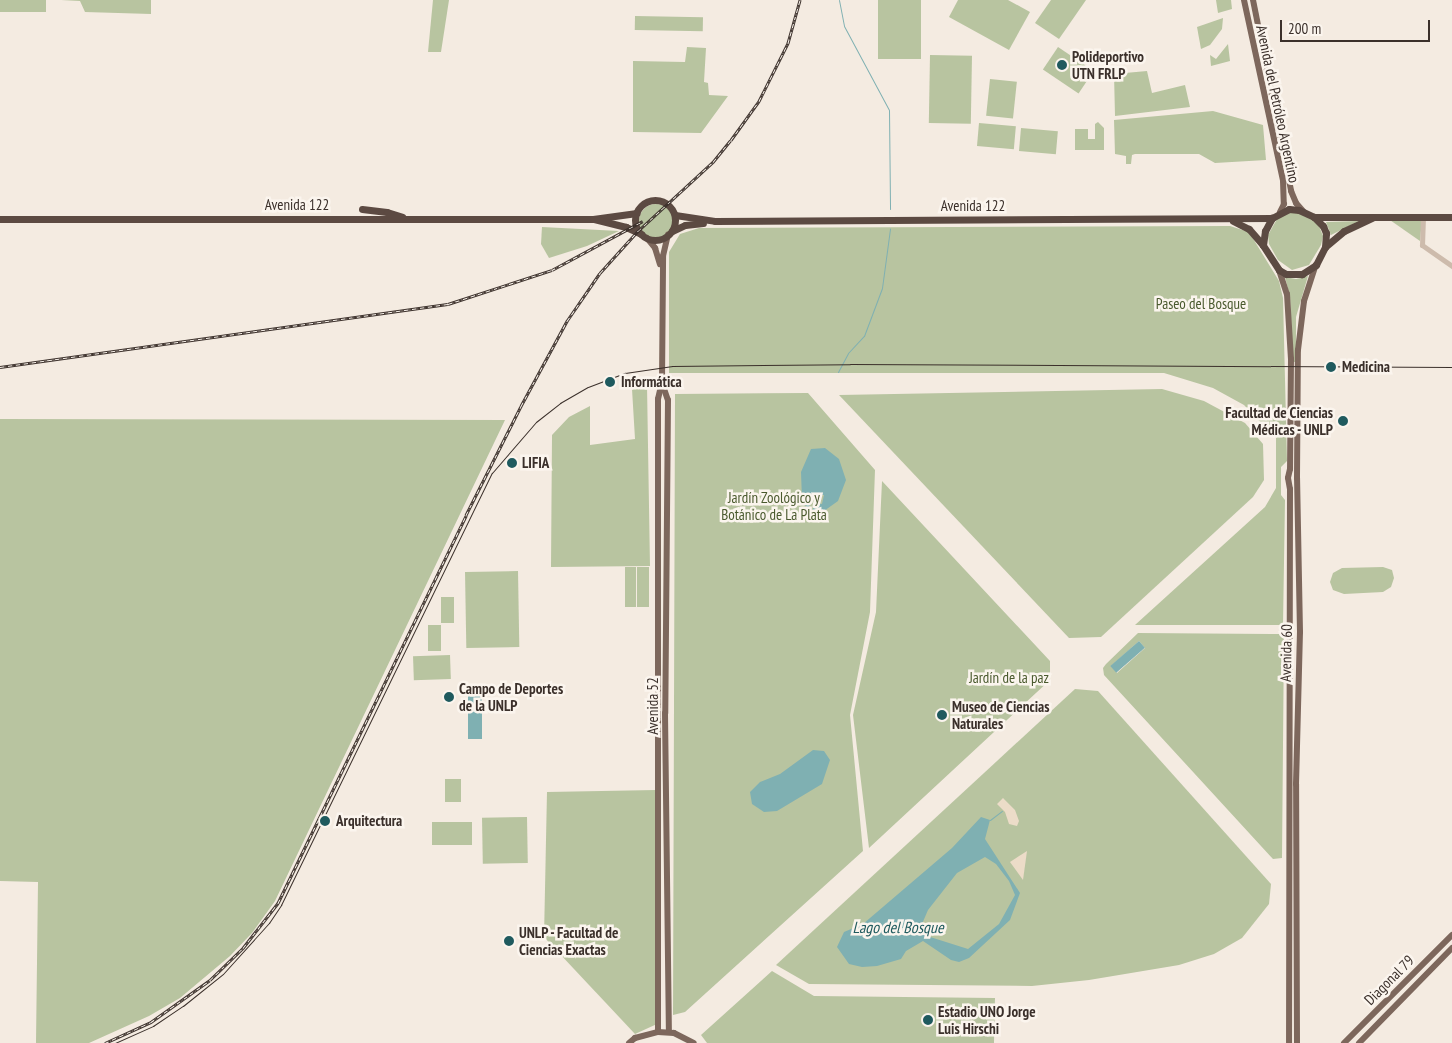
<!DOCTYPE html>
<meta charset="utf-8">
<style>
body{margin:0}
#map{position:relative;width:1452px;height:1043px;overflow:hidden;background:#f4ebe1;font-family:"PT Sans Narrow",sans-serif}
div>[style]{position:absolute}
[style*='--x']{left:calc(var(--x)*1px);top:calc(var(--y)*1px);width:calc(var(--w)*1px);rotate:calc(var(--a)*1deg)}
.green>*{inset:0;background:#b8c4a0;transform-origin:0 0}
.round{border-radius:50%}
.plaza>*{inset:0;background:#ecdcc8}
.water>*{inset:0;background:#7fb0b2;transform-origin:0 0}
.stream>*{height:1px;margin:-0.5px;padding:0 0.5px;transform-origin:0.5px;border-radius:0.5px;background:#7fb0b2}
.minor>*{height:5px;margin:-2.5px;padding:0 2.5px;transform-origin:2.5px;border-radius:2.5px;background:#cdbbac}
.major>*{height:6px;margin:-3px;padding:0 3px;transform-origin:3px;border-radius:3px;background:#7d675c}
.highway>*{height:7px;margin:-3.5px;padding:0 3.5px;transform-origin:3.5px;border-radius:3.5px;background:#5c4a42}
.highway>.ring{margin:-3.5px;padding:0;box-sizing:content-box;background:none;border:7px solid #5c4a42;border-radius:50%}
.tram>*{height:1px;margin:-0.5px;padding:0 0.5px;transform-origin:0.5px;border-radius:0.5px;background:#3b302b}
.rail>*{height:3px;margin-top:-1.5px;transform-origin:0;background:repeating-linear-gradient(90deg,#fbf5ee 0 4px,#3b302b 0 8px);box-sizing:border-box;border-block:1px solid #3b302b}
.dots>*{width:14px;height:14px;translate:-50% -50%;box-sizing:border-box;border:2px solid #fbf5ee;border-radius:50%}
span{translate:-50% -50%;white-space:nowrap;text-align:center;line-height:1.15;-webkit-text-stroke:5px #fbf5ee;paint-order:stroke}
.poi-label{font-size:15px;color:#3b302b;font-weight:700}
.left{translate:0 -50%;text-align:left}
.right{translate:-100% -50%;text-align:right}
.street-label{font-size:15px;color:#3b302b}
.park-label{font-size:15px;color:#4a5a2e}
.water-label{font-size:16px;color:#1f5a5e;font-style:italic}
.scale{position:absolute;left:1280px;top:20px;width:150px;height:22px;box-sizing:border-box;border:2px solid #3b302b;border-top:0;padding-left:6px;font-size:15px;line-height:18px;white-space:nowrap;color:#3b302b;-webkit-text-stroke:4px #fbf5ee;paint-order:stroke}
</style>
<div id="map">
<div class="green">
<div style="left:0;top:0;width:46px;height:12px"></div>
<div style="clip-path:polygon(61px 0,151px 0,151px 14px,85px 12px,80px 1px)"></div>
<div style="clip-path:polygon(433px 0,449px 0,441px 52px,428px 52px)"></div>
<div style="left:878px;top:0;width:43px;height:59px"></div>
<div style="clip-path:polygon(958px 0,1008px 0,1030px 12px,1009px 50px,949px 17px)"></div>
<div style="clip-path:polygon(1051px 0,1086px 0,1059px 39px,1035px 23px)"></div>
<div style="clip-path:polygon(1216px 0,1231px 0,1232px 9px,1218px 13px)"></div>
<div style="left:635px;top:16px;width:68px;height:14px;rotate:1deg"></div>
<div style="clip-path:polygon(1223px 18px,1222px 29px,1210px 45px,1201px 49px,1197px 27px)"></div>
<div style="clip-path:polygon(1228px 44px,1230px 61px,1211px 66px,1210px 55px,1216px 59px)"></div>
<div style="clip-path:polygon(687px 47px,706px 48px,704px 82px,708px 83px,709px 95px,728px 96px,701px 133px,633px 132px,633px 61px,685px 62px)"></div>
<div style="left:1058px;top:47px;width:43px;height:27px;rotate:34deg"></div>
<div style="left:930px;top:55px;width:42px;height:68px;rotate:1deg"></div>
<div style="clip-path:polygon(1147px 71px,1152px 93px,1185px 85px,1190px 107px,1115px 116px,1114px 74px)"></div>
<div style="left:990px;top:79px;width:27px;height:37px;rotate:6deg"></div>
<div style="clip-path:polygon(1213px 111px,1263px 125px,1266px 160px,1215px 163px,1199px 154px,1135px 154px,1132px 155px,1131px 164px,1126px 164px,1126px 156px,1115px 154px,1114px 120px)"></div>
<div style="clip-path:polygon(1098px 122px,1104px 128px,1104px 150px,1075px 150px,1075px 129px,1088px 129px,1088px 139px,1095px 139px,1095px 124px)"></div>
<div style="left:979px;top:123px;width:37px;height:23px;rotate:5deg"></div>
<div style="left:1021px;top:128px;width:37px;height:23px;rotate:5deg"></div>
<div class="round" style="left:639px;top:204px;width:34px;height:34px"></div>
<div style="clip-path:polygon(1295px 212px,1312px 219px,1319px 226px,1323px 236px,1321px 245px,1309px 265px,1292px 270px,1278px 260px,1269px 244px,1268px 235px,1277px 219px,1285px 213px)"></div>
<div style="clip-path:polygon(1387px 218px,1422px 219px,1420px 241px)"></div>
<div style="clip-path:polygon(1359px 221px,1331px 235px,1326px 222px)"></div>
<div style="clip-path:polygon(1230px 226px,1249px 232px,1279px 281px,1283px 298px,1287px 461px,1281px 467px,1281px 495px,1285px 500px,1283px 625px,1135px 625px,1265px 507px,1276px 488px,1276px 438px,1244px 405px,1213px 388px,1164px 373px,669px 373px,669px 252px,680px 234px,699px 228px)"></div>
<div style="clip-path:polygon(542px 227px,619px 231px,587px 246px,549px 258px,541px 244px)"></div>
<div style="clip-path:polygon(1308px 276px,1296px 317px,1296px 362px,1293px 362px,1290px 297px,1285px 277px,1296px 279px)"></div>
<div style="clip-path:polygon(647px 385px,650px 566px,551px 567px,552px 435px,569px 417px,590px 406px,590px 445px,635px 439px,632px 389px)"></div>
<div style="clip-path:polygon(1162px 389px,1204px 401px,1245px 423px,1263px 444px,1264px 480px,1253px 497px,1101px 637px,1069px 638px,839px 395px)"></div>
<div style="clip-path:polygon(808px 393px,875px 470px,870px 612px,850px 715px,863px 851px,685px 1012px,673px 1015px,675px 394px)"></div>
<div style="clip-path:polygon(0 419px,505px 420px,275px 901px,252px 933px,230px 956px,180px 998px,149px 1016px,89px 1043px,36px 1043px,38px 882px,0 881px)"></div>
<div style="clip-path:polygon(882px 481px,1050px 661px,1050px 680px,869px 848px,853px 715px,876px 612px)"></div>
<div style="left:625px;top:567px;width:11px;height:40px"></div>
<div style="left:637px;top:567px;width:12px;height:40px"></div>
<div style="clip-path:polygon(1383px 567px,1392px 570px,1394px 578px,1391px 587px,1383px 592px,1344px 594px,1333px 590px,1330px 582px,1333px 573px,1342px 568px)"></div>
<div style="left:518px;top:571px;width:76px;height:53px;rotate:89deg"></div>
<div style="left:441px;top:597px;width:13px;height:26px"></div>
<div style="left:428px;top:625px;width:13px;height:26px"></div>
<div style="clip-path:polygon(evenodd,1138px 633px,1284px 634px,1282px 858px,1273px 859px,1104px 675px,1103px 668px,1106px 664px,1138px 633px,1139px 641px,1145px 648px,1117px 673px,1111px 666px,1139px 641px)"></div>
<div style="left:450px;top:655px;width:24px;height:37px;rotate:88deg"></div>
<div style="clip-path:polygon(1075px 689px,1098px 691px,1271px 884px,1269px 904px,1242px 938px,1214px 954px,1179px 965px,1089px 980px,1032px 986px,809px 984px,776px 965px)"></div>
<div style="left:445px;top:779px;width:16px;height:23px"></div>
<div style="clip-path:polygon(656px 790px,657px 1024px,635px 1034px,544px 937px,547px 792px)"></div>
<div style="left:527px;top:817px;width:46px;height:45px;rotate:89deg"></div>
<div style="left:472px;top:822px;width:23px;height:40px;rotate:90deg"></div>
<div style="clip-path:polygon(772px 971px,814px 996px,995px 998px,994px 1043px,707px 1043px,701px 1035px)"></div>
</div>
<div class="plaza">
<div style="clip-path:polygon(1003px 798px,1015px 810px,1019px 821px,1017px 826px,1009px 824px,1005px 812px,997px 804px)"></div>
<div style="clip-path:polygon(1027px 851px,1023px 880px,1010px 862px)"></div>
</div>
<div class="water">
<div style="clip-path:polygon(825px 448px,839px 459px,846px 480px,838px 501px,824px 511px,815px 514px,812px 511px,816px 503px,822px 504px,824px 495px,816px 495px,808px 508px,804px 504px,802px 500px,801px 472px,811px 449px)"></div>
<div style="left:1139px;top:641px;width:9px;height:38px;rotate:49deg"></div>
<div style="left:482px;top:696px;width:43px;height:14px;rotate:90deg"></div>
<div style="clip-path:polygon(813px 750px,824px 751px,830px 760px,822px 784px,777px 811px,764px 812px,752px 804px,750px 792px,760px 782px,780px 774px)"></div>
<div style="clip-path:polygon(evenodd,981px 817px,990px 820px,985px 839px,1020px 893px,1010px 920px,969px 958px,959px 962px,951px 960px,923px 941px,906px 951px,901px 959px,877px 966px,862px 967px,849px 964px,837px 947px,844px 932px,863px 924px,952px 848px,981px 817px,985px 857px,996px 864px,1009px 881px,1015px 895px,999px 924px,968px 949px,927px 936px,922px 924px,928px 910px,957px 873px,985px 857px)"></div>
</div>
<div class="stream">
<div style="--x:839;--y:0;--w:26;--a:79"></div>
<div style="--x:844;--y:26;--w:95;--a:61.8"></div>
<div style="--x:889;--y:110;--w:99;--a:89.4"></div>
<div style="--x:838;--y:372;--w:21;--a:-62"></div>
<div style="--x:848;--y:353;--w:23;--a:-47"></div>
<div style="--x:864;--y:336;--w:51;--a:-69.4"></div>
<div style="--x:882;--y:288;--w:60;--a:-82.3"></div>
<div style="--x:990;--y:820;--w:15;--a:-37"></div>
</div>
<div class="minor">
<div style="--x:1423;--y:217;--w:28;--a:92"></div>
<div style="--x:1422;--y:245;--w:37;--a:35"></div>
</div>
<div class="major">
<div style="--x:1244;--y:0;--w:185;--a:77.8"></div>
<div style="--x:1283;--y:181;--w:23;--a:88"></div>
<div style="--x:1284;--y:204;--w:9;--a:117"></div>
<div style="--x:1253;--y:0;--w:195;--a:78.7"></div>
<div style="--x:1291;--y:191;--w:13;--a:67"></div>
<div style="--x:1296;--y:203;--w:11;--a:49"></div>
<div style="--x:647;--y:238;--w:13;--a:51"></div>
<div style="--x:655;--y:248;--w:17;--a:73"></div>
<div style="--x:1279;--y:270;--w:25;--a:72"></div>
<div style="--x:1287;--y:294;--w:65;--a:86.5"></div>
<div style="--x:1291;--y:359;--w:110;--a:90.5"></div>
<div style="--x:1290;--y:469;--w:9;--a:103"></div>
<div style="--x:1288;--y:478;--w:11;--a:80"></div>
<div style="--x:1290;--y:489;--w:554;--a:90.1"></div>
<div style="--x:662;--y:383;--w:18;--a:71"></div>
<div style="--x:668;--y:400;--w:313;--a:90.5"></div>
<div style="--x:665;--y:713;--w:319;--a:89.3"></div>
<div style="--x:658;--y:1032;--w:633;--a:-90"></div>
<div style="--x:658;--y:399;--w:18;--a:-77"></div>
<div style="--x:662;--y:381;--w:125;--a:-89.5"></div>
<div style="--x:663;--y:256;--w:22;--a:-77"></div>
<div style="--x:629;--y:1043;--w:8;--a:-40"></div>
<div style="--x:635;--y:1038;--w:24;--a:-15"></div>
<div style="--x:658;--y:1032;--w:16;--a:4"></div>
<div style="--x:674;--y:1033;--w:22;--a:27"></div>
<div style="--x:1297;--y:1043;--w:259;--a:-90.2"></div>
<div style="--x:1296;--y:784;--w:152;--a:-88.5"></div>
<div style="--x:1300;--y:632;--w:154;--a:-91.1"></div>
<div style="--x:1297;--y:478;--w:128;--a:-89.6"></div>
<div style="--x:1298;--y:350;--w:49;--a:-83"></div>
<div style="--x:1304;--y:301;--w:38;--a:-72"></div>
<div style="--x:1344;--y:1043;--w:153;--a:-45"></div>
<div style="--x:1359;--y:1043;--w:133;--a:-45.6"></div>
</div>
<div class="highway">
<div class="ring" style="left:635px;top:200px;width:33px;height:33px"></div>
<div style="--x:362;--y:209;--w:25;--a:7"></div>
<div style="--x:387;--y:212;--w:16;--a:18"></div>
<div style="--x:1289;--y:209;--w:10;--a:6"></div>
<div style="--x:1299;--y:210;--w:17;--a:25"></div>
<div style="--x:1314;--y:217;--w:13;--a:45"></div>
<div style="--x:1323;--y:226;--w:8;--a:67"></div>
<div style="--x:1326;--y:233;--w:14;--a:94"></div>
<div style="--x:1325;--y:247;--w:20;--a:117"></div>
<div style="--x:1316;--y:265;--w:17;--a:147"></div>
<div style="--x:1302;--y:274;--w:16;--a:180"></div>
<div style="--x:1286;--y:274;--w:8;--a:-150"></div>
<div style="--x:1279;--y:270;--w:30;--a:-123"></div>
<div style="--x:1263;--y:245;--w:14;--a:-82"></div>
<div style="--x:1265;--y:231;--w:15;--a:-62"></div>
<div style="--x:1272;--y:218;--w:19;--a:-28"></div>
<div style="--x:675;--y:215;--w:40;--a:8.5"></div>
<div style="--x:715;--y:221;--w:557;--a:-0.31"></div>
<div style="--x:1314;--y:217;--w:138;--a:0"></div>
<div style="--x:0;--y:219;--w:593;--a:0"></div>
<div style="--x:593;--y:219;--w:44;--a:-7.8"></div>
<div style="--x:594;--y:219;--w:33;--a:14"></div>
<div style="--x:626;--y:227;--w:17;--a:25"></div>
<div style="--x:1233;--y:221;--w:18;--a:27"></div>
<div style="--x:1249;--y:229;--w:21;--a:49"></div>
<div style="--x:672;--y:231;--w:14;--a:-25"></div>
<div style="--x:685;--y:225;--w:18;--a:-6"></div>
<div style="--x:1326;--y:246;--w:23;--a:-40"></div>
<div style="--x:1344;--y:231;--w:31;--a:-25"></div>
</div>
<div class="tram">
<div style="--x:115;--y:1043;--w:42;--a:-24.1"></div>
<div style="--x:153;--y:1026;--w:36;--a:-34"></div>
<div style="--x:183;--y:1006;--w:51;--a:-38.7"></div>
<div style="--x:223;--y:974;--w:69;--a:-48"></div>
<div style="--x:269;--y:923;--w:22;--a:-56"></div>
<div style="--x:281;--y:905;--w:481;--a:-64"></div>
<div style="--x:492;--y:473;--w:67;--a:-49.2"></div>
<div style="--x:536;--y:422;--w:31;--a:-38"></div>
<div style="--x:560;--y:403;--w:32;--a:-30"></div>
<div style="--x:588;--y:387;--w:40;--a:-21"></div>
<div style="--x:625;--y:373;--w:48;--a:-8.5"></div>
<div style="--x:672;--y:366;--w:178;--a:-0.6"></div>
<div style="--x:850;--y:364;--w:602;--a:0.29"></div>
</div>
<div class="rail">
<div style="--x:0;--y:367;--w:452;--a:-8"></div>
<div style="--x:448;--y:304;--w:109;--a:-18.1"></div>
<div style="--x:552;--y:270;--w:103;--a:-28.3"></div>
<div style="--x:105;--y:1043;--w:51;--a:-24.5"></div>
<div style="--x:151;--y:1022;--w:72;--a:-35.4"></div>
<div style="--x:210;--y:980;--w:46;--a:-44.1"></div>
<div style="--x:243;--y:948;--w:57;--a:-52.1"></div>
<div style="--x:278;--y:903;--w:431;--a:-64.1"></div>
<div style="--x:466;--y:515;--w:122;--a:-63.2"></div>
<div style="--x:521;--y:406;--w:97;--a:-61.6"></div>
<div style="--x:567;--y:321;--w:58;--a:-55.5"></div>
<div style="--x:600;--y:273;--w:57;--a:-47.9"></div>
<div style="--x:638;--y:231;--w:102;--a:-42.6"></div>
<div style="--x:713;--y:162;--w:28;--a:-51"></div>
<div style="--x:731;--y:140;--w:48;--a:-54.3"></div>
<div style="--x:759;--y:101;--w:65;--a:-63.4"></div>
<div style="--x:788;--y:43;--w:45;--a:-74.4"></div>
</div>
<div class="dots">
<div style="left:1062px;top:65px;background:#1f5a5e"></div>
<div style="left:1331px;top:367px;background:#1f5a5e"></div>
<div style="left:610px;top:382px;background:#1f5a5e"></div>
<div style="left:1343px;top:421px;background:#1f5a5e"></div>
<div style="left:512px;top:463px;background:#1f5a5e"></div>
<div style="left:449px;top:697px;background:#1f5a5e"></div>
<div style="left:942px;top:715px;background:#1f5a5e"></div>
<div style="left:325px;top:821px;background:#1f5a5e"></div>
<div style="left:509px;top:941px;background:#1f5a5e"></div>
<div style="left:928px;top:1020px;background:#1f5a5e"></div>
</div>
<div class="poi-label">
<span class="left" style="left:1072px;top:65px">Polideportivo<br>UTN FRLP</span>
<span class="left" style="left:1342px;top:367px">Medicina</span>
<span class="left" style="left:621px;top:382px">Informática</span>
<span class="right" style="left:1333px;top:421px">Facultad de Ciencias<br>Médicas - UNLP</span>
<span class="left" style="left:522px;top:463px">LIFIA</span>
<span class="left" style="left:459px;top:697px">Campo de Deportes<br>de la UNLP</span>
<span class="left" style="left:952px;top:715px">Museo de Ciencias<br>Naturales</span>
<span class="left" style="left:336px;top:821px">Arquitectura</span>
<span class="left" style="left:519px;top:941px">UNLP - Facultad de<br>Ciencias Exactas</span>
<span class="left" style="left:938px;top:1020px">Estadio UNO Jorge<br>Luis Hirschi</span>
</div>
<div class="street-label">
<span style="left:1278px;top:104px;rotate:78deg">Avenida del Petróleo Argentino</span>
<span style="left:297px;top:205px">Avenida 122</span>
<span style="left:973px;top:206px">Avenida 122</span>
<span style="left:1286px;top:653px;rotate:-89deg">Avenida 60</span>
<span style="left:653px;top:706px;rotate:-90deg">Avenida 52</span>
<span style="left:1389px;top:980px;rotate:-45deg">Diagonal 79</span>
</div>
<div class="park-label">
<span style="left:1201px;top:304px">Paseo del Bosque</span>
<span style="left:774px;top:506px">Jardín Zoológico y<br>Botánico de La Plata</span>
<span style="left:1009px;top:678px">Jardín de la paz</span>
</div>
<div class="water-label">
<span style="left:898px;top:927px">Lago del Bosque</span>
</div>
<div class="scale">200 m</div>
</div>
